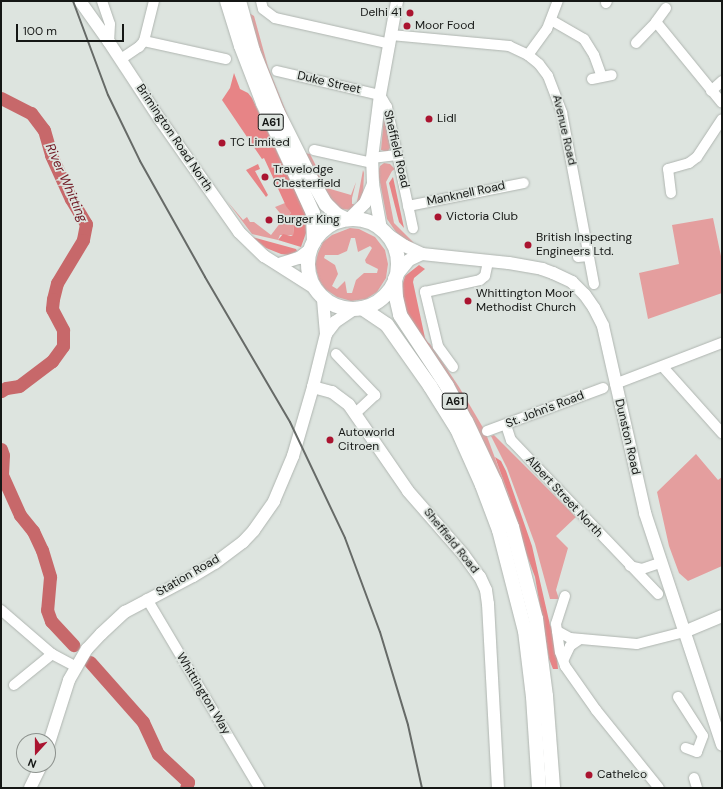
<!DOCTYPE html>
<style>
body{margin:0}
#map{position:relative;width:723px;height:789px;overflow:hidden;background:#dde4df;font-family:"DM Sans",sans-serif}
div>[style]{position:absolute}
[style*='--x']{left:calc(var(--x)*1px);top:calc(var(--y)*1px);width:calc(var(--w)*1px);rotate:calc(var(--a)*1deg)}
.green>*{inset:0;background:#e49e9e}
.forest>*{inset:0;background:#e78486}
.river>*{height:13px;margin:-6.5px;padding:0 6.5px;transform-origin:6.5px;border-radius:6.5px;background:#c7686a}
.roads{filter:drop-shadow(0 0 1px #afb5b0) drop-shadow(0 0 1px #afb5b0)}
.minor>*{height:10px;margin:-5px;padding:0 5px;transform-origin:5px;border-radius:5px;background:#fff}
.major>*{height:12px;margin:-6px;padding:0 6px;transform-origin:6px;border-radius:6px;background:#fff}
.highway>*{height:14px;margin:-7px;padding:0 7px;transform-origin:7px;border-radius:7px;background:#fff}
.highway>.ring{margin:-7px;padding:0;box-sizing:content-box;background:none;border:14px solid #fff;border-radius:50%}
.rail>*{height:2px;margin:-1px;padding:0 1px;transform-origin:1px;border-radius:1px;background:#666a67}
.dots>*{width:11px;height:11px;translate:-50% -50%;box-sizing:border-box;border:2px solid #dde4df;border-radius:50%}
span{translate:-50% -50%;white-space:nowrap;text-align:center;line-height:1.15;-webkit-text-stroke:3.5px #dde4df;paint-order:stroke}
.shield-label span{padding:1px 3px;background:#dde4df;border:1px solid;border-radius:3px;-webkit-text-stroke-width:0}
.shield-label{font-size:11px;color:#151715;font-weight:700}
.poi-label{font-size:12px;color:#151715}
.right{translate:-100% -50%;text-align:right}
.left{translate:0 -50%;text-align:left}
.street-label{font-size:12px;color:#151715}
.water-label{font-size:13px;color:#711924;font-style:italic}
.frame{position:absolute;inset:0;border:2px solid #151715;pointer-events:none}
.north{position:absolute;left:16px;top:733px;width:40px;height:40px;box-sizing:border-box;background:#dde4df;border:1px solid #8d928e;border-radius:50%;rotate:201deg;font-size:11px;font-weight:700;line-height:16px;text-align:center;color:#151715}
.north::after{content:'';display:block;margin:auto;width:14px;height:18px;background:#aa1430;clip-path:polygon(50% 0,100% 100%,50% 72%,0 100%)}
.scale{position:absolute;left:16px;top:24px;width:108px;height:18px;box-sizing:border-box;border:2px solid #151715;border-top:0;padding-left:5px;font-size:12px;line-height:14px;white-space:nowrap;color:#151715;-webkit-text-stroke:3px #dde4df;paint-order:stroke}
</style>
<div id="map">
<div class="green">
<div style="clip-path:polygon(249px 13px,254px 16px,268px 67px,298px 141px,305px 153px,310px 154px,327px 188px,351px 195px,356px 182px,352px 198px,352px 204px,354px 204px,352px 210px,340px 209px,333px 202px,302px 157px,265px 74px)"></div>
<div style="clip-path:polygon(384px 116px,392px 145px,388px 151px,384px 151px,381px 150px)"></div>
<div style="clip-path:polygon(384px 163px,390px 164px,395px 169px,392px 171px,386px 182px,394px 223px,414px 243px,404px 240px,396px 232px,387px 219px,378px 172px,380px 166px)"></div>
<div style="clip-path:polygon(363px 170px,364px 173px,363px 195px,356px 207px)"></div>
<div style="clip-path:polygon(227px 201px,243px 220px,247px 217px,250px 222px,254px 222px,271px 235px,284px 218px,275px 207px,285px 203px,291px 213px,289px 215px,294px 226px,293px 235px,280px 235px,278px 240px,252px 234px)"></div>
<div style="clip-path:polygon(713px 218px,722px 261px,722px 293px,648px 319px,639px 273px,679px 264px,672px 225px)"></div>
<div style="clip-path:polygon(evenodd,350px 228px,359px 229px,375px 237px,385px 250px,388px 264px,386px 278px,377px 292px,366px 299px,351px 301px,337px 297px,325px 289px,319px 280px,315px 265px,318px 253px,323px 242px,332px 235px,350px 228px,351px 238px,355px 238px,358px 252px,370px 246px,372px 248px,365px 260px,366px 263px,378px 269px,377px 273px,364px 273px,356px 280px,352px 293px,347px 293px,345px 281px,337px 289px,332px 286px,338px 274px,335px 265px,324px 258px,325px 255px,338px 255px,347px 251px,351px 238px)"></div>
<div style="clip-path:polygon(416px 333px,430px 344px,459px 387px,485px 431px,509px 496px,518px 525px)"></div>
<div style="clip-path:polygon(494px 435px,576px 517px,556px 536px,568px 548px,556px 590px,559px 599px,550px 599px,535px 544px,507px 468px,491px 436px)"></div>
<div style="clip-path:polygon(696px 454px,718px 480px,722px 477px,722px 566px,688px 581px,679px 573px,669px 546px,657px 492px)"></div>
</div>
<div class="forest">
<div style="clip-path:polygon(234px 73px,240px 89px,248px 93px,252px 98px,305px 212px,306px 233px,301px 247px,278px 240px,283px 234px,291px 236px,293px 235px,294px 226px,289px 215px,291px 213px,286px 206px,264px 158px,262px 159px,222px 100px,230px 88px)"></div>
<div style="clip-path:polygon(258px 164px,260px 169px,255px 171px,268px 195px,266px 197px,246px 170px)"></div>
<div style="clip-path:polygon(393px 177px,404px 228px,399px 222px,389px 183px)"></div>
<div style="clip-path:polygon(252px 237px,296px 249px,297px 251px,289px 255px,281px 254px,266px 248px)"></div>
<div style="clip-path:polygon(419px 265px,425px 269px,414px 278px,413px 282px,425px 338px,430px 346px,416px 333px,405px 313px,401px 290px,405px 276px)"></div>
<div style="clip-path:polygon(495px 457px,501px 461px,506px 471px,532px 546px,550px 625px,555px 635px,558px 669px,553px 669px,549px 659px,535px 577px,516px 526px,518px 525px,509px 496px)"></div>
</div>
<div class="river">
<div style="--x:1;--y:98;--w:34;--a:27"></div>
<div style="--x:31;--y:113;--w:21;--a:53"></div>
<div style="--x:44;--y:130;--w:26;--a:74"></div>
<div style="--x:51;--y:155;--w:48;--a:65.6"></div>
<div style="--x:71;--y:199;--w:29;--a:59"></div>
<div style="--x:86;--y:224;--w:16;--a:101"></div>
<div style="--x:83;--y:240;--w:50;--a:121.2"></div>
<div style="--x:57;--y:283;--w:16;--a:104"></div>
<div style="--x:53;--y:299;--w:10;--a:96"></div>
<div style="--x:52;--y:309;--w:24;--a:62"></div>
<div style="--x:63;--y:330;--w:16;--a:90"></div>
<div style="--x:63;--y:346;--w:19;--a:126"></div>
<div style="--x:52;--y:361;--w:41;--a:142.9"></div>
<div style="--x:19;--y:386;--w:13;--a:171"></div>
<div style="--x:6;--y:388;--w:6;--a:149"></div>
<div style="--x:1;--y:449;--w:6;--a:72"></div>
<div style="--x:3;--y:455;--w:20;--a:93"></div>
<div style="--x:2;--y:475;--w:44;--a:65.8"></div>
<div style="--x:20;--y:515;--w:21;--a:51"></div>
<div style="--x:33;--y:531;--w:21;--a:65"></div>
<div style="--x:42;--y:550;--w:28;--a:73"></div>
<div style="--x:50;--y:577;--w:33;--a:95"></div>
<div style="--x:47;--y:610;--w:12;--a:70"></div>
<div style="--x:51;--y:621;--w:33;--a:47"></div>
<div style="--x:90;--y:662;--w:80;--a:48.5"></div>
<div style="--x:143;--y:722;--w:35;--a:65"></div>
<div style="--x:158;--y:754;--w:41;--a:43"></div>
<div style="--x:188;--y:782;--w:6;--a:108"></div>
</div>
<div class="roads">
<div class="minor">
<div style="--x:102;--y:1;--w:24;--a:71"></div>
<div style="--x:110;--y:24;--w:18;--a:93"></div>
<div style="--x:261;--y:1;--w:8;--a:76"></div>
<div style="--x:263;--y:9;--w:15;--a:37"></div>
<div style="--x:275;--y:18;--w:118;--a:12.7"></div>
<div style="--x:606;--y:3;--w:2;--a:-63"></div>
<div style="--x:666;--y:8;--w:17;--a:126"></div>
<div style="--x:656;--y:22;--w:104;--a:50.8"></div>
<div style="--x:551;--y:20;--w:38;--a:30"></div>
<div style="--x:584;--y:39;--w:19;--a:58"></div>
<div style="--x:594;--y:55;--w:23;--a:70"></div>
<div style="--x:391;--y:35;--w:119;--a:5.3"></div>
<div style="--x:509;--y:46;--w:21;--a:25"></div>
<div style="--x:528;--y:55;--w:14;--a:39"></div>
<div style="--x:539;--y:64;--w:15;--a:53"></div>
<div style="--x:548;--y:76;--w:40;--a:69"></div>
<div style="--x:562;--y:113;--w:174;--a:79.4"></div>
<div style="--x:144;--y:41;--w:84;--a:12.4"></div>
<div style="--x:636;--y:43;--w:29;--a:-46"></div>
<div style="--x:528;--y:55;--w:32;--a:-54"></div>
<div style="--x:547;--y:29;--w:30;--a:-69"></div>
<div style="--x:121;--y:59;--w:22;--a:-34"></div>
<div style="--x:139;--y:47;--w:8;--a:-50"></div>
<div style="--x:144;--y:41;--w:41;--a:-76"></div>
<div style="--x:277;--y:71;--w:106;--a:13.1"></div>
<div style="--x:380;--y:95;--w:14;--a:60"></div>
<div style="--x:387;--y:107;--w:124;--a:77.9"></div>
<div style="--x:592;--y:79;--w:20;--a:-11"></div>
<div style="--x:711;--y:91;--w:15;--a:-42"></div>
<div style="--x:314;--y:150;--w:59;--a:12.6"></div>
<div style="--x:372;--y:158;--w:25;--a:-7"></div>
<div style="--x:671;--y:193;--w:24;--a:-97"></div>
<div style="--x:668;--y:169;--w:22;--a:-16"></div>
<div style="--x:689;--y:163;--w:10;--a:-37"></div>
<div style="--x:697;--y:157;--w:45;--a:-56.7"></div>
<div style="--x:408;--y:206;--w:118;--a:-11.2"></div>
<div style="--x:578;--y:257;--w:11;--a:-5"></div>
<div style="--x:336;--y:354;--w:57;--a:46.4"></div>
<div style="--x:375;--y:395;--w:26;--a:137"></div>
<div style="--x:453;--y:367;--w:26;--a:-126"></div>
<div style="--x:438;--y:346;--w:56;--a:-103.5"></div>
<div style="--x:425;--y:292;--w:56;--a:-12.3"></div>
<div style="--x:480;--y:280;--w:6;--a:-39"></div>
<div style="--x:485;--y:276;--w:14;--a:-78"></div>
<div style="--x:663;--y:367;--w:89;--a:48.2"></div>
<div style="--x:615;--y:384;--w:115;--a:-21"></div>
<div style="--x:506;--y:425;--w:16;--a:72"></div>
<div style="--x:511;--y:440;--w:213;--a:46.3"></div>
<div style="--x:487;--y:431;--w:124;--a:-20.3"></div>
<div style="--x:630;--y:566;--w:12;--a:14"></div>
<div style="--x:642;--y:569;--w:21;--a:-19"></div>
<div style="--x:565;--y:596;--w:29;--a:108"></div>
<div style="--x:556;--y:624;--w:28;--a:82"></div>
<div style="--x:560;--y:652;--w:15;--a:70"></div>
<div style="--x:565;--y:666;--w:54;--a:54.8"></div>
<div style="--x:596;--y:710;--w:100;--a:51.1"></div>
<div style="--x:147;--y:599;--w:220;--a:59.3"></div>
<div style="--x:1;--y:610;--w:67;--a:40.8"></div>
<div style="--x:52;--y:654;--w:27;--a:28"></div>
<div style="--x:557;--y:631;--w:15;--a:28"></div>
<div style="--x:570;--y:638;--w:67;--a:5.1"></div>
<div style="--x:637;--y:644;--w:49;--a:-14.3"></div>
<div style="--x:564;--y:659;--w:14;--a:-65"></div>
<div style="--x:570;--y:646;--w:12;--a:-35"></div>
<div style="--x:14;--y:685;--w:49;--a:-39.2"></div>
<div style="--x:678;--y:697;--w:46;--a:57.3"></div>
<div style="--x:703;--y:736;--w:17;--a:111"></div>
<div style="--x:697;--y:752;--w:12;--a:-160"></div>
<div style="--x:694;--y:778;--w:10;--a:73"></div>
</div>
<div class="major">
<div style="--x:80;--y:1;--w:50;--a:54.7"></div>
<div style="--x:109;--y:42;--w:91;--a:56.7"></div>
<div style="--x:159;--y:118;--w:139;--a:54.9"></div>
<div style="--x:239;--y:232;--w:35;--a:44"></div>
<div style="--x:264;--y:256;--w:62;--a:32.4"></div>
<div style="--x:350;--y:218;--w:21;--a:-45"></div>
<div style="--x:365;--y:203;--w:21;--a:-67"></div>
<div style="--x:381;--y:229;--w:46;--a:-100.1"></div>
<div style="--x:373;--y:184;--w:26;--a:-92"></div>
<div style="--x:372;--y:158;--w:64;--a:-82.8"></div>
<div style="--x:380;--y:95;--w:96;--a:-79.7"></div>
<div style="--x:387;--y:234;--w:22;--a:34"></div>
<div style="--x:405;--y:246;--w:19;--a:25"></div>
<div style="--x:422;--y:254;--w:87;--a:5.9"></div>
<div style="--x:509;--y:263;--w:34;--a:10"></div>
<div style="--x:542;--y:269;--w:12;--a:20"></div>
<div style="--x:553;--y:273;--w:21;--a:25"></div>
<div style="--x:572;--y:282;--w:18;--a:45"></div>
<div style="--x:585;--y:295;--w:16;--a:55"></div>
<div style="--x:594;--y:308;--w:20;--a:63"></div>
<div style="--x:603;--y:326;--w:192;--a:77.3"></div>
<div style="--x:645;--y:513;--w:244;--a:71.6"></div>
<div style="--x:279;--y:264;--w:21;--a:-17"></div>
<div style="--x:299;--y:258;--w:16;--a:-38"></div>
<div style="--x:397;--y:275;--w:19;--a:-51"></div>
<div style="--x:409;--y:260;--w:14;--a:-25"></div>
<div style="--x:326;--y:334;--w:15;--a:-53"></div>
<div style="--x:335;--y:322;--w:23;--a:-34"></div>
<div style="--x:313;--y:387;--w:20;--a:15"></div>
<div style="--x:332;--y:392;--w:21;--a:37"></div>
<div style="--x:349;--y:405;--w:104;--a:55.5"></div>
<div style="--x:408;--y:491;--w:84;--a:48.9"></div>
<div style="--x:463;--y:554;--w:29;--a:54"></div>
<div style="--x:480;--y:577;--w:14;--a:65"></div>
<div style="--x:486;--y:590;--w:14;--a:82"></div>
<div style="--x:488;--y:604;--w:184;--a:86.9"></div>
<div style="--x:684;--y:632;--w:41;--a:-22.8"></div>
<div style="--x:48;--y:746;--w:69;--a:-72.3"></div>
<div style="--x:69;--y:680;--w:36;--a:-60"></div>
<div style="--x:87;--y:649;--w:21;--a:-47"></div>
<div style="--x:101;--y:634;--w:33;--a:-43"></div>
<div style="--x:125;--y:612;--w:77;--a:-27.9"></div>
<div style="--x:193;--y:576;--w:26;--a:-31"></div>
<div style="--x:215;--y:563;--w:35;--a:-37"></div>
<div style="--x:243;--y:542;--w:16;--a:-47"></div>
<div style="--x:254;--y:530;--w:35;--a:-55"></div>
<div style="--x:274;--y:501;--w:49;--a:-67.1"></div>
<div style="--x:293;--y:456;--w:72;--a:-73.8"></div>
<div style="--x:313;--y:387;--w:55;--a:-76.2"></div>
<div style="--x:326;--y:334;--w:37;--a:-95"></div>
<div style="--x:30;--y:788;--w:25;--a:-64"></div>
</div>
<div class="highway">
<div style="--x:227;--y:1;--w:47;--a:72.7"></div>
<div style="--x:241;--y:46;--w:61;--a:68.9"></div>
<div style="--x:263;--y:103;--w:121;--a:65.6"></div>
<div style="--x:313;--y:213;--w:29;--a:88"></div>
<div style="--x:239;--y:1;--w:52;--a:74.4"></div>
<div style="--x:253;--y:51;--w:65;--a:68.2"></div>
<div style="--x:277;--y:111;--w:72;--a:63.4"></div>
<div style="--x:309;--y:175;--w:34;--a:60"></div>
<div style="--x:326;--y:204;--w:16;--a:45"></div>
<div style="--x:337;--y:215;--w:10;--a:24"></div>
<div class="ring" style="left:308px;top:219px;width:76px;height:76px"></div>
<div style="--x:395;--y:279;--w:18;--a:87"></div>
<div style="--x:396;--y:297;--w:18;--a:77"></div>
<div style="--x:400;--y:315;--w:85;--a:56.5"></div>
<div style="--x:447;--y:386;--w:40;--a:62"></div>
<div style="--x:466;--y:421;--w:68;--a:64.6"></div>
<div style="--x:495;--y:482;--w:48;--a:69.3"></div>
<div style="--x:512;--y:527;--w:95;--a:75.4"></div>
<div style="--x:536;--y:619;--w:78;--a:82.6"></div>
<div style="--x:546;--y:696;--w:92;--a:85.6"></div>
<div style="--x:362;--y:308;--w:30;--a:34"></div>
<div style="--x:387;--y:325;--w:75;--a:54.8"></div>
<div style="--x:430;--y:386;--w:51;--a:57.9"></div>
<div style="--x:457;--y:429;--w:61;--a:65.9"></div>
<div style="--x:482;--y:485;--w:48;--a:69.3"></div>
<div style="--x:499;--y:530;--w:104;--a:75.6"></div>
<div style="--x:525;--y:631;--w:66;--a:83.1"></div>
<div style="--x:533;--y:697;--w:91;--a:86.2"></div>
</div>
</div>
<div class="rail">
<div style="--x:73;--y:1;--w:100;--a:69.6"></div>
<div style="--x:108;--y:95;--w:73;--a:64.1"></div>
<div style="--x:140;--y:161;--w:133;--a:60.7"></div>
<div style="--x:205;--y:277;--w:168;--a:59.6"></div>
<div style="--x:290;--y:422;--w:128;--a:64.6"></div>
<div style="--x:345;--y:538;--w:100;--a:69.6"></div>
<div style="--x:380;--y:632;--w:97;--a:73.2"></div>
<div style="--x:408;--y:725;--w:65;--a:77.5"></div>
</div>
<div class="dots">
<div style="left:410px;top:13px;background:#aa1430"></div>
<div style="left:407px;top:26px;background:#aa1430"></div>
<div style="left:429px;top:119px;background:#aa1430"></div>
<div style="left:222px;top:143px;background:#aa1430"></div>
<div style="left:265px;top:177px;background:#aa1430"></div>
<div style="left:438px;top:217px;background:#aa1430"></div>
<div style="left:269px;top:220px;background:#aa1430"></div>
<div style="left:528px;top:245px;background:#aa1430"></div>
<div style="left:468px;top:301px;background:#aa1430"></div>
<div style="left:330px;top:440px;background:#aa1430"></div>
<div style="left:589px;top:775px;background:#aa1430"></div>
</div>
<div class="shield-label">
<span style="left:271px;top:122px">A61</span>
<span style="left:455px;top:401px">A61</span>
</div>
<div class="poi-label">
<span class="right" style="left:402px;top:13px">Delhi 41</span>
<span class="left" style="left:415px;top:26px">Moor Food</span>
<span class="left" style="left:437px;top:119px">Lidl</span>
<span class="left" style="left:230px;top:143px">TC Limited</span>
<span class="left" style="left:273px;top:177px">Travelodge<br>Chesterfield</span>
<span class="left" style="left:446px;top:217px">Victoria Club</span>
<span class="left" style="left:277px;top:220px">Burger King</span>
<span class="left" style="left:536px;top:245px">British Inspecting<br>Engineers Ltd.</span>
<span class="left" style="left:476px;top:301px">Whittington Moor<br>Methodist Church</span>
<span class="left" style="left:338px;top:440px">Autoworld<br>Citroen</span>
<span class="left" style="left:597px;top:775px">Cathelco</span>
</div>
<div class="street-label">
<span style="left:329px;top:83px;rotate:13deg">Duke Street</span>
<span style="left:564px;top:130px;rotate:77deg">Avenue Road</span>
<span style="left:174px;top:138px;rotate:56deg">Brimington Road North</span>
<span style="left:396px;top:149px;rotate:77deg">Sheffield Road</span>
<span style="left:466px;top:194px;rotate:-12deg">Manknell Road</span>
<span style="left:545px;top:410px;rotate:-21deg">St. John's Road</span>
<span style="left:627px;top:437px;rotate:77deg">Dunston Road</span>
<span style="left:564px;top:497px;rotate:47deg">Albert Street North</span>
<span style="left:451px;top:541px;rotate:51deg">Sheffield Road</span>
<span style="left:188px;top:576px;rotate:-30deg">Station Road</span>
<span style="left:203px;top:694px;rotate:59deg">Whittington Way</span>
</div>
<div class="water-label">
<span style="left:66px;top:183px;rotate:66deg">River Whitting</span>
</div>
<div class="frame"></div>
<div class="north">N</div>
<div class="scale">100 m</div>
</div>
